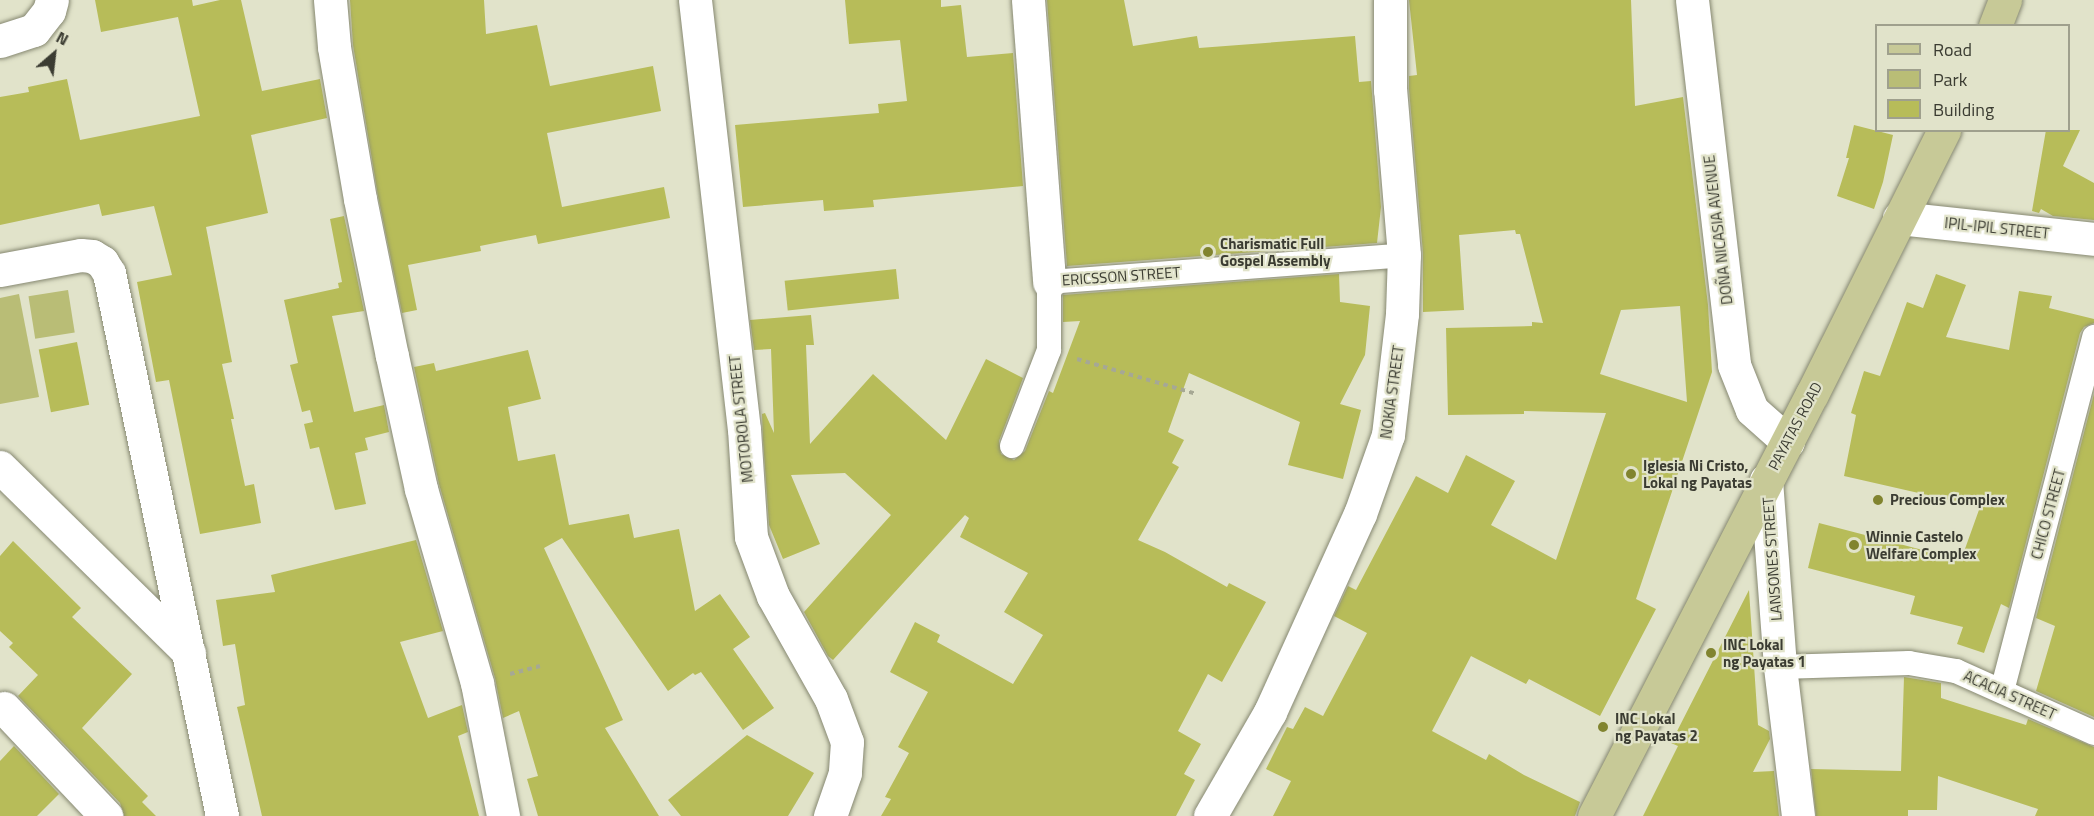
<!DOCTYPE html>
<meta charset="utf-8">
<style>
body{margin:0}
#map{position:relative;width:2094px;height:816px;overflow:hidden;background:#e1e3ca;font-family:"Titillium Web",sans-serif}
div>[style]{position:absolute}
[style*='--x']{left:calc(var(--x)*1px);top:calc(var(--y)*1px);width:calc(var(--w)*1px);rotate:calc(var(--a)*1deg)}
.green>*{inset:0;background:#b9bd76;transform-origin:0 0}
.building>*{inset:0;background:#b7bc59;transform-origin:0 0}
.path>*{height:4px;margin-top:-2px;transform-origin:0;background:repeating-linear-gradient(90deg,#a6a894 0 4.5px,transparent 0 9px)}
.roads{filter:drop-shadow(0 0 2px #868871) drop-shadow(0 0 2px #868871)}
.pedestrian>*{height:24px;margin:-12px;padding:0 12px;transform-origin:12px;border-radius:12px;background:#fff}
.minor>*{height:33px;margin:-16.5px;padding:0 16.5px;transform-origin:16.5px;border-radius:16.5px;background:#fff}
.primary>*{height:33px;margin:-16.5px;padding:0 16.5px;transform-origin:16.5px;border-radius:16.5px;background:#c7c997}
.dots>*{width:16px;height:16px;translate:-50% -50%;box-sizing:border-box;border:3px solid #e1e3ca;border-radius:50%}
span{translate:-50% -50%;white-space:nowrap;text-align:center;line-height:1.15;-webkit-text-stroke:4.5px #e1e3ca;paint-order:stroke}
.street-label{font-size:15px;color:#3b3c32}
.poi-label{font-size:15px;color:#3b3c32;font-weight:700}
.left{translate:0 -50%;text-align:left}
.legend{position:absolute;left:1875px;top:24px;width:195px;height:108px;box-sizing:border-box;background:#e1e3ca;border:2px solid #9fa08d;margin:0;padding:8px 10px;list-style:none;font-size:18px;color:#3b3c32}
.legend li{display:flex;align-items:center;gap:12px;height:30px}
.legend b{width:30px;border:2px solid #9fa08d}
.north{position:absolute;left:24px;top:24px;width:60px;height:60px;-webkit-text-stroke:4px #e1e3ca;paint-order:stroke;rotate:28deg;font-size:16px;font-weight:700;line-height:24px;text-align:center;color:#3b3c32}
.north::after{content:'';display:block;margin:auto;width:21px;height:27px;background:#3b3c32;clip-path:polygon(50% 0,100% 100%,50% 72%,0 100%)}
</style>
<div id="map">
<div class="green">
<div style="left:68px;top:290px;width:43px;height:40px;rotate:81deg"></div>
<div style="clip-path:polygon(19px 294px,39px 397px,0 404px,0 298px)"></div>
</div>
<div class="building">
<div style="clip-path:polygon(95px 0,192px 0,193px 6px,220px 0,241px 0,262px 91px,320px 79px,327px 118px,251px 135px,268px 213px,206px 227px,232px 362px,222px 364px,234px 419px,231px 419px,245px 486px,254px 484px,261px 523px,200px 534px,169px 380px,156px 382px,137px 282px,172px 275px,154px 206px,102px 216px,99px 204px,0 225px,0 97px,29px 92px,28px 87px,67px 79px,80px 140px,200px 116px,178px 17px,101px 32px)"></div>
<div style="clip-path:polygon(350px 0,484px 0,486px 34px,537px 25px,550px 86px,653px 66px,661px 111px,547px 133px,562px 207px,664px 187px,670px 218px,538px 244px,536px 235px,480px 246px,481px 251px,408px 265px,417px 310px,402px 313px,378px 196px,353px 45px)"></div>
<div style="clip-path:polygon(845px 0,941px 0,941px 7px,961px 5px,967px 57px,1013px 53px,1023px 186px,873px 200px,874px 207px,824px 211px,823px 200px,743px 207px,735px 125px,879px 113px,878px 104px,907px 101px,900px 40px,849px 44px)"></div>
<div style="clip-path:polygon(1047px 0,1124px 0,1133px 46px,1197px 36px,1199px 48px,1355px 36px,1359px 82px,1371px 81px,1381px 207px,1377px 243px,1067px 266px)"></div>
<div style="clip-path:polygon(evenodd,1409px 0,1631px 0,1635px 106px,1683px 97px,1708px 305px,1712px 372px,1636px 599px,1656px 609px,1600px 716px,1529px 679px,1526px 684px,1471px 656px,1432px 731px,1486px 760px,1489px 754px,1524px 775px,1580px 802px,1575px 816px,1273px 816px,1291px 781px,1266px 769px,1287px 727px,1293px 729px,1305px 707px,1323px 716px,1367px 633px,1334px 616px,1348px 586px,1356px 590px,1416px 476px,1448px 493px,1466px 455px,1515px 481px,1491px 525px,1556px 560px,1606px 413px,1524px 411px,1524px 414px,1448px 415px,1446px 328px,1532px 326px,1532px 322px,1543px 323px,1520px 234px,1516px 234px,1515px 230px,1459px 235px,1464px 310px,1423px 312px,1423px 253px,1409px 89px,1409px 76px,1417px 75px,1409px 0,1680px 306px,1687px 402px,1600px 374px,1621px 310px,1680px 306px)"></div>
<div style="clip-path:polygon(1854px 125px,1893px 135px,1883px 182px,1874px 209px,1837px 196px,1849px 158px,1846px 158px)"></div>
<div style="clip-path:polygon(2046px 130px,2080px 130px,2063px 166px,2094px 183px,2094px 220px,2053px 216px,2041px 209px,2039px 213px,2032px 211px)"></div>
<div style="clip-path:polygon(344px 216px,364px 311px,332px 316px,354px 412px,384px 405px,389px 432px,365px 438px,368px 450px,355px 453px,366px 504px,335px 510px,319px 447px,310px 449px,304px 424px,313px 422px,310px 410px,302px 412px,290px 365px,298px 363px,284px 300px,339px 288px,338px 283px,342px 282px,330px 219px)"></div>
<div style="left:896px;top:269px;width:30px;height:112px;rotate:84deg"></div>
<div style="clip-path:polygon(1339px 274px,1340px 302px,1370px 306px,1365px 355px,1340px 404px,1361px 410px,1343px 479px,1288px 465px,1300px 422px,1189px 373px,1168px 432px,1184px 440px,1172px 463px,1179px 467px,1138px 540px,1165px 552px,1227px 587px,1229px 583px,1266px 602px,1222px 682px,1208px 674px,1178px 731px,1201px 744px,1184px 774px,1195px 780px,1176px 816px,881px 816px,891px 799px,885px 797px,909px 753px,898px 747px,928px 692px,890px 672px,915px 622px,940px 635px,937px 642px,1013px 684px,1043px 635px,1004px 612px,1028px 573px,960px 537px,969px 518px,965px 515px,833px 660px,828px 656px,804px 612px,891px 515px,845px 473px,791px 475px,820px 544px,783px 559px,769px 525px,763px 440px,762px 414px,765px 413px,774px 433px,771px 349px,754px 350px,750px 320px,811px 315px,814px 345px,806px 345px,810px 444px,873px 374px,946px 440px,986px 359px,1023px 378px,999px 441px,1001px 454px,1014px 460px,1025px 451px,1049px 391px,1053px 393px,1080px 321px,1063px 322px,1063px 295px)"></div>
<div style="clip-path:polygon(1936px 274px,1966px 285px,1946px 337px,2009px 350px,2019px 291px,2052px 296px,2049px 308px,2094px 319px,2094px 323px,2084px 327px,2080px 333px,2009px 608px,2001px 604px,1984px 653px,1957px 644px,1963px 627px,1910px 614px,1915px 596px,1808px 568px,1819px 523px,1961px 560px,1980px 507px,1844px 476px,1856px 415px,1851px 413px,1864px 371px,1880px 376px,1907px 302px,1923px 308px)"></div>
<div style="left:77px;top:342px;width:64px;height:39px;rotate:79deg"></div>
<div style="clip-path:polygon(528px 350px,541px 399px,508px 407px,518px 461px,555px 454px,569px 525px,629px 514px,634px 538px,679px 529px,695px 611px,720px 594px,750px 637px,733px 649px,774px 708px,743px 730px,701px 672px,695px 675px,693px 673px,668px 691px,562px 538px,544px 548px,623px 720px,605px 728px,659px 816px,538px 816px,527px 779px,538px 776px,519px 711px,503px 718px,495px 678px,439px 484px,414px 367px,434px 363px,436px 371px)"></div>
<div style="clip-path:polygon(2094px 394px,2094px 717px,2036px 691px,2055px 626px,2036px 618px)"></div>
<div style="clip-path:polygon(416px 540px,443px 631px,400px 642px,428px 718px,462px 705px,468px 732px,458px 736px,479px 816px,262px 816px,237px 707px,245px 705px,235px 644px,223px 646px,216px 600px,275px 592px,271px 575px)"></div>
<div style="clip-path:polygon(13px 541px,81px 608px,72px 617px,132px 674px,82px 728px,148px 796px,142px 802px,156px 816px,124px 816px,120px 803px,18px 696px,38px 675px,9px 647px,13px 643px,0 631px,0 556px)"></div>
<div style="clip-path:polygon(1749px 590px,1758px 725px,1769px 731px,1770px 739px,1753px 772px,1774px 771px,1779px 816px,1643px 816px,1678px 746px,1671px 743px)"></div>
<div style="clip-path:polygon(1904px 677px,1941px 683px,1941px 698px,2026px 725px,2028px 719px,2094px 747px,2094px 816px,2035px 816px,2038px 809px,1938px 776px,1937px 810px,1908px 810px,1908px 816px,1816px 816px,1811px 769px,1901px 771px)"></div>
<div style="clip-path:polygon(747px 735px,814px 773px,788px 816px,681px 816px,668px 800px)"></div>
<div style="clip-path:polygon(14px 746px,59px 794px,37px 816px,0 816px,0 761px)"></div>
</div>
<div class="path">
<div style="--x:1077;--y:359;--w:125;--a:16.3"></div>
<div style="--x:510;--y:674;--w:31;--a:-15"></div>
</div>
<div class="roads">
<div class="pedestrian">
<div style="--x:1012;--y:446;--w:103;--a:-68.9"></div>
<div style="--x:1049;--y:350;--w:68;--a:-90"></div>
<div style="--x:1049;--y:282;--w:356;--a:-4.3"></div>
<div style="--x:1780;--y:667;--w:129;--a:-1.8"></div>
<div style="--x:1909;--y:663;--w:48;--a:9.7"></div>
<div style="--x:1956;--y:671;--w:151;--a:24.2"></div>
<div style="--x:2002;--y:691;--w:366;--a:-75.4"></div>
</div>
<div class="minor">
<div style="--x:330;--y:0;--w:47;--a:85.1"></div>
<div style="--x:334;--y:47;--w:154;--a:80.3"></div>
<div style="--x:360;--y:199;--w:160;--a:78.5"></div>
<div style="--x:392;--y:356;--w:136;--a:77.7"></div>
<div style="--x:421;--y:489;--w:202;--a:73.9"></div>
<div style="--x:477;--y:683;--w:136;--a:78.9"></div>
<div style="--x:695;--y:0;--w:432;--a:83.5"></div>
<div style="--x:744;--y:429;--w:108;--a:86.3"></div>
<div style="--x:751;--y:537;--w:63;--a:69.6"></div>
<div style="--x:773;--y:596;--w:118;--a:60.6"></div>
<div style="--x:831;--y:699;--w:46;--a:69.6"></div>
<div style="--x:847;--y:742;--w:31;--a:94"></div>
<div style="--x:845;--y:773;--w:46;--a:109.2"></div>
<div style="--x:1028;--y:0;--w:283;--a:85.7"></div>
<div style="--x:1692;--y:0;--w:367;--a:83.4"></div>
<div style="--x:1734;--y:365;--w:48;--a:68.2"></div>
<div style="--x:1752;--y:410;--w:48;--a:41.6"></div>
<div style="--x:0;--y:41;--w:36;--a:-18"></div>
<div style="--x:34;--y:30;--w:24;--a:-52"></div>
<div style="--x:49;--y:11;--w:11;--a:-75"></div>
<div style="--x:1899;--y:218;--w:196;--a:6.1"></div>
<div style="--x:0;--y:270;--w:82;--a:-10.5"></div>
<div style="--x:81;--y:255;--w:11;--a:5"></div>
<div style="--x:92;--y:256;--w:12;--a:31"></div>
<div style="--x:102;--y:262;--w:13;--a:58"></div>
<div style="--x:109;--y:273;--w:555;--a:78.24"></div>
<div style="--x:0;--y:467;--w:265;--a:44.5"></div>
<div style="--x:1766;--y:480;--w:188;--a:85.7"></div>
<div style="--x:1780;--y:667;--w:150;--a:83.1"></div>
<div style="--x:4;--y:708;--w:149;--a:46.6"></div>
<div style="--x:1210;--y:816;--w:120;--a:-60"></div>
<div style="--x:1270;--y:712;--w:217;--a:-65.6"></div>
<div style="--x:1360;--y:514;--w:84;--a:-70.5"></div>
<div style="--x:1388;--y:435;--w:122;--a:-83.4"></div>
<div style="--x:1402;--y:314;--w:59;--a:-88.1"></div>
<div style="--x:1404;--y:255;--w:166;--a:-94.8"></div>
<div style="--x:1390;--y:90;--w:90;--a:-90"></div>
</div>
<div class="primary">
<div style="--x:1995;--y:26;--w:28;--a:-69"></div>
<div style="--x:1594;--y:816;--w:475;--a:-62.7"></div>
<div style="--x:1812;--y:394;--w:295;--a:-63.4"></div>
</div>
</div>
<div class="dots">
<div style="left:1208px;top:252px;background:#81842f"></div>
<div style="left:1631px;top:474px;background:#81842f"></div>
<div style="left:1878px;top:500px;background:#81842f"></div>
<div style="left:1854px;top:545px;background:#81842f"></div>
<div style="left:1711px;top:653px;background:#81842f"></div>
<div style="left:1603px;top:727px;background:#81842f"></div>
</div>
<div class="street-label">
<span style="left:1997px;top:228px;rotate:6deg">IPIL-IPIL STREET</span>
<span style="left:1718px;top:230px;rotate:-97deg">DOÑA NICASIA AVENUE</span>
<span style="left:1121px;top:276px;rotate:-4deg">ERICSSON STREET</span>
<span style="left:1392px;top:392px;rotate:-82deg">NOKIA STREET</span>
<span style="left:741px;top:419px;rotate:-96deg">MOTOROLA STREET</span>
<span style="left:1795px;top:426px;rotate:-62deg">PAYATAS ROAD</span>
<span style="left:2048px;top:514px;rotate:-75deg">CHICO STREET</span>
<span style="left:1772px;top:559px;rotate:-94deg">LANSONES STREET</span>
<span style="left:2010px;top:695px;rotate:24deg">ACACIA STREET</span>
</div>
<div class="poi-label">
<span class="left" style="left:1220px;top:252px">Charismatic Full<br>Gospel Assembly</span>
<span class="left" style="left:1643px;top:474px">Iglesia Ni Cristo,<br>Lokal ng Payatas</span>
<span class="left" style="left:1890px;top:500px">Precious Complex</span>
<span class="left" style="left:1866px;top:545px">Winnie Castelo<br>Welfare Complex</span>
<span class="left" style="left:1723px;top:653px">INC Lokal<br>ng Payatas 1</span>
<span class="left" style="left:1615px;top:727px">INC Lokal<br>ng Payatas 2</span>
</div>
<ul class="legend">
<li><b style="height:8px;background:#c7c997"></b>Road</li>
<li><b style="height:16px;background:#b9bd76"></b>Park</li>
<li><b style="height:16px;background:#b7bc59"></b>Building</li>
</ul>
<div class="north">N</div>
</div>
